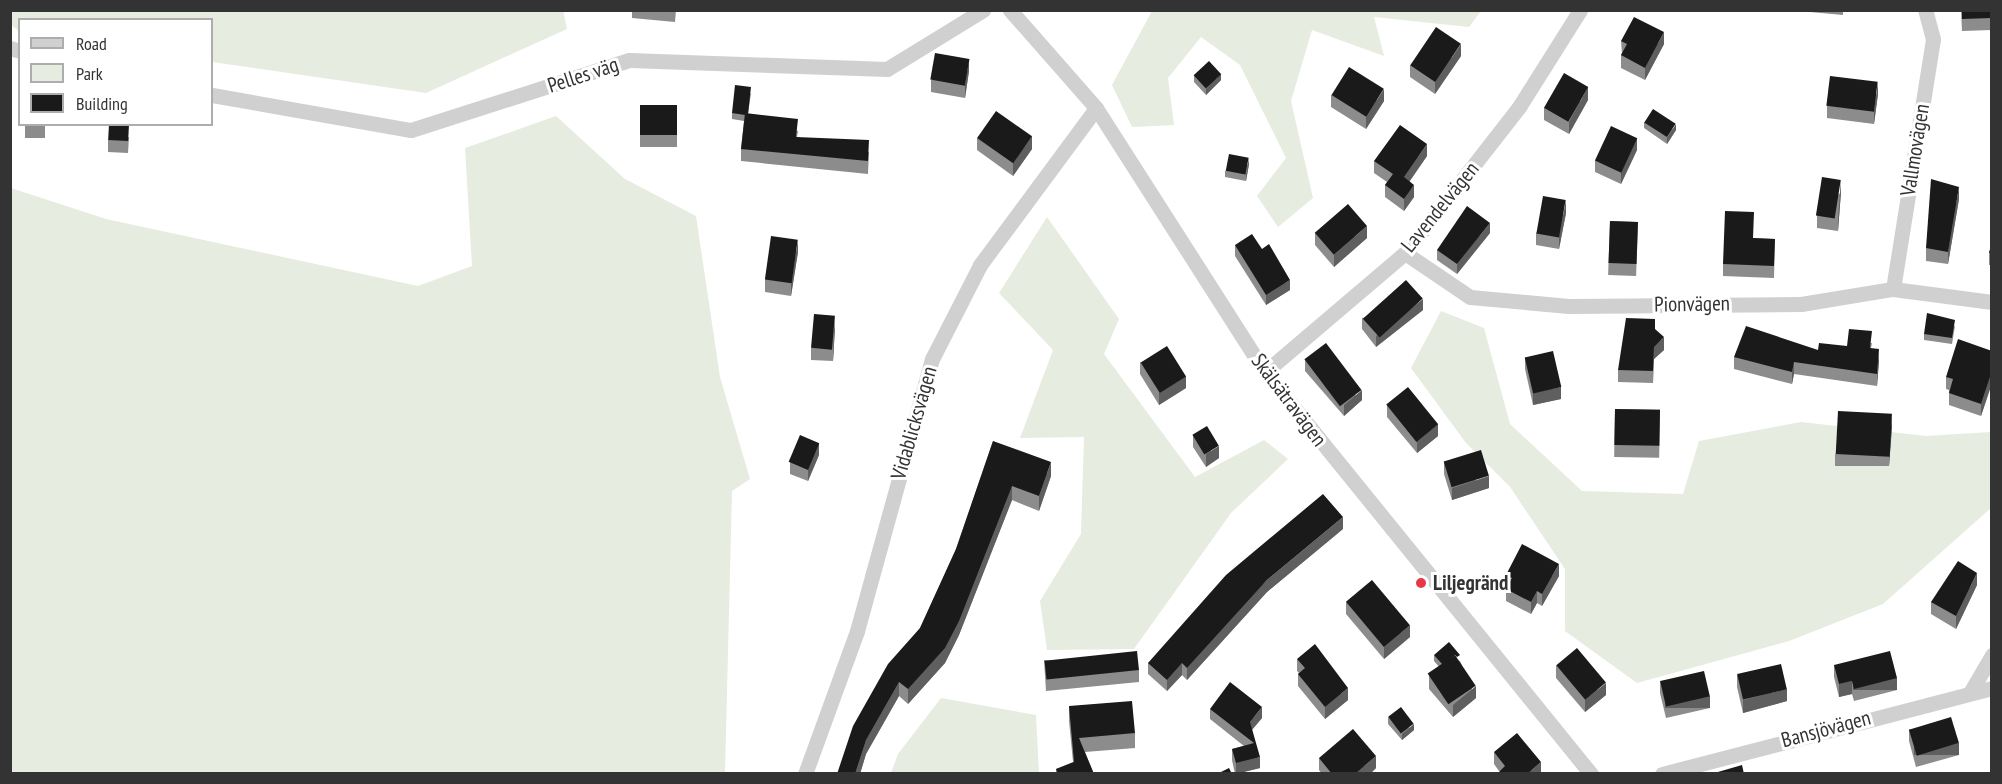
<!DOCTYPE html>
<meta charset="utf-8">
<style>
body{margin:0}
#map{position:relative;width:2002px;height:784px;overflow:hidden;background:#fff;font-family:"PT Sans Narrow",sans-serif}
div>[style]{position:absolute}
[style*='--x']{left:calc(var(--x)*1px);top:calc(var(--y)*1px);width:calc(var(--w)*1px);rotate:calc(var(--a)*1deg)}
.green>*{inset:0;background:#e6ecdf}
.street>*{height:15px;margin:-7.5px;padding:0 7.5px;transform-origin:7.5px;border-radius:7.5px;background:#d0d0d0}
.wall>*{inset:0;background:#8c8c8c;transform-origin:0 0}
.shaded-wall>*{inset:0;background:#5f5f5f;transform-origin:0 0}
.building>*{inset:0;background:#1a1a1a;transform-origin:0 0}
.dots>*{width:16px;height:16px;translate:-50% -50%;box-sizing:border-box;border:3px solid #fff;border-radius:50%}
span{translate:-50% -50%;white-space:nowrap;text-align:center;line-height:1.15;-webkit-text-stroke:6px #fff;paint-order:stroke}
.street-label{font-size:21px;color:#333}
.poi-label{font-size:21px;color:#333;font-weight:700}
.left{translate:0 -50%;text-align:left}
.frame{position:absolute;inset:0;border:12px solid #333;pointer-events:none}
.legend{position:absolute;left:18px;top:18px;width:195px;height:108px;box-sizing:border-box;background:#fff;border:2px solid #adadad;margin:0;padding:8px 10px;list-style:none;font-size:18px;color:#333}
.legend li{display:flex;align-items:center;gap:12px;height:30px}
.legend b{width:30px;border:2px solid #adadad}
</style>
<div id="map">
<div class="green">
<div style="clip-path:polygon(11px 10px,563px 10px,567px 29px,426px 93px,212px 62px,212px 20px,20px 20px,19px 31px,11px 25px)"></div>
<div style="clip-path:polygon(1152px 11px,1152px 10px,1481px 11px,1469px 27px,1374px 17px,1384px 56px,1312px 30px,1291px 101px,1313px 198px,1278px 227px,1257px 196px,1286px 158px,1240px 65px,1201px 37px,1168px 78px,1174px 125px,1132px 127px,1112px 85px)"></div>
<div style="clip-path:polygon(556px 116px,625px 179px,696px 216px,720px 377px,750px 479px,732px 491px,725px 773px,11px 773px,11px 188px,106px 219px,418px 286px,472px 266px,465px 148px)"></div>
<div style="clip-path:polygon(1047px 217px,1119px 319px,1104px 354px,1195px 477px,1264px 440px,1288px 459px,1231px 513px,1134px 649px,1047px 650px,1040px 601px,1081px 534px,1084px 437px,1020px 438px,1053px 350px,999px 293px)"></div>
<div style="clip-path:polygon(1441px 311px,1484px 328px,1510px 424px,1582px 491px,1683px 494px,1699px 441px,1801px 422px,1926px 436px,1991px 432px,1991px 508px,1883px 604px,1789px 641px,1637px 683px,1565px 631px,1565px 569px,1510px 487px,1466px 443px,1411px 368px)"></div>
<div style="clip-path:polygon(941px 698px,1036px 715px,1039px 773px,891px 773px,898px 754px)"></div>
</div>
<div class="street">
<div style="--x:1010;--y:10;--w:130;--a:48.7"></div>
<div style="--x:1096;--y:108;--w:313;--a:57.4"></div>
<div style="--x:1265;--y:372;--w:518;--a:50.96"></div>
<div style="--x:10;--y:48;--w:10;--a:17"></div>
<div style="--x:212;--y:95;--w:202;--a:10"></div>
<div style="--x:411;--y:130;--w:229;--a:-17.8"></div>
<div style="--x:629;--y:60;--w:258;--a:2"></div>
<div style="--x:887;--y:69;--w:113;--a:-31.6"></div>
<div style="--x:1405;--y:253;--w:78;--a:34.1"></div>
<div style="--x:1470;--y:297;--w:99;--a:5.2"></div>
<div style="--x:1569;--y:306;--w:232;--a:-0.5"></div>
<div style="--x:1801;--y:304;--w:93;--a:-9.3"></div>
<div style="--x:1893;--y:289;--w:100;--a:7.5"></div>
<div style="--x:1893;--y:289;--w:253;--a:-80.9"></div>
<div style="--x:1933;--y:39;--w:30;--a:-105"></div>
<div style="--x:1265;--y:372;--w:184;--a:-40.4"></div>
<div style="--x:1405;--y:253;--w:185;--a:-52"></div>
<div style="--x:1519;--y:107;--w:115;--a:-57.8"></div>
<div style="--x:1971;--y:691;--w:42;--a:-59.7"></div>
<div style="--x:805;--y:774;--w:152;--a:-70"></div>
<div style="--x:857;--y:631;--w:282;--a:-74.6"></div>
<div style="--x:932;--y:359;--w:106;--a:-62.9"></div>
<div style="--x:980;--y:265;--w:195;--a:-53.5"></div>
<div style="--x:1662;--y:774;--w:341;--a:-14.6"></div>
</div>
<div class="wall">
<div style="clip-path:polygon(632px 10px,676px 10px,675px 22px,632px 18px)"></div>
<div style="clip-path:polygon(1810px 10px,1843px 10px,1843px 15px,1810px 12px)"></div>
<div style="clip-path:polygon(1961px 10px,1990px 10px,1991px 18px,1991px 30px,1962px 31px)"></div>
<div style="clip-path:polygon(1621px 41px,1664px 44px,1645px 80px,1621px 68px,1621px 55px,1622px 53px)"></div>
<div style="clip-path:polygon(1461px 56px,1435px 94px,1410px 77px,1410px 65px)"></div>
<div style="clip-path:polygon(969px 71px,965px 98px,931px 92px,931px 80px)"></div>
<div style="clip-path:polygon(1194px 76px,1221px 80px,1206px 95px,1194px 82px)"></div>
<div style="clip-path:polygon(751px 93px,748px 114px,798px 131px,797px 137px,869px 152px,868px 174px,741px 161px,741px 149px,744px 121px,732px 119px,732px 113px)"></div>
<div style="clip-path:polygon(1878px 94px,1874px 124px,1827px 118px,1827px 106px)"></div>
<div style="clip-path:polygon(1331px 95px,1384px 101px,1366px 129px,1331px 107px)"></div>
<div style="clip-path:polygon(1588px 100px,1569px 134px,1544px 120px,1544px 108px)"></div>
<div style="left:640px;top:105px;width:37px;height:42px"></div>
<div style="clip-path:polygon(1644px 122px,1676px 130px,1667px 144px,1644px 128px)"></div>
<div style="left:25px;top:124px;width:20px;height:14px"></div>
<div style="clip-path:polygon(129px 137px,128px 153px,108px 152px,108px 140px)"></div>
<div style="clip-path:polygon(977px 138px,1032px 149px,1013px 176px,977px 150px)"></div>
<div style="clip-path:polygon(1637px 150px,1621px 184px,1595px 172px,1595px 160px)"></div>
<div style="clip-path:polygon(1427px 156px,1410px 181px,1414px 197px,1404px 211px,1385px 197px,1385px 185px,1387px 182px,1374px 173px,1374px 161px)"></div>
<div style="clip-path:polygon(1249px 164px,1246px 181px,1225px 177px,1225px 171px)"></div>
<div style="clip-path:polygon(1841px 192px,1838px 231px,1817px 228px,1817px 216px)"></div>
<div style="clip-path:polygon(1959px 199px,1948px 264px,1926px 261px,1926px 248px)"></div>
<div style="clip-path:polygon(1566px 213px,1559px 249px,1536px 245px,1536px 233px)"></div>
<div style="left:1610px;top:221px;width:28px;height:54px;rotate:2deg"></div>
<div style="clip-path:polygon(1315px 233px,1367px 238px,1334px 267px,1315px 245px)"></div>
<div style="clip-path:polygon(1490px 233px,1457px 274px,1437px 260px,1437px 250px)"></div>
<div style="clip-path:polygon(1754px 238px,1775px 239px,1774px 278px,1723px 276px,1723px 264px)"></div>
<div style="clip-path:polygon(1992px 242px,1992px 265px,1989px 265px,1989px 253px)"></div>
<div style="clip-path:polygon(1235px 245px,1262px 249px,1290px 290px,1266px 305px,1235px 256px)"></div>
<div style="clip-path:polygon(798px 252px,791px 296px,765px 292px,765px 280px)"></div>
<div style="clip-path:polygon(1423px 310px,1376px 347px,1362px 329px,1362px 318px)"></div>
<div style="clip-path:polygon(1955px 326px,1952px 344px,1924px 340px,1924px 334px)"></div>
<div style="clip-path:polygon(835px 328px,833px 361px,811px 360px,811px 348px)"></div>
<div style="clip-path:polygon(1655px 329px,1664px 350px,1654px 359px,1653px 383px,1618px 382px,1618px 370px)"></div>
<div style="clip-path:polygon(1872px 343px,1871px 348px,1879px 361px,1877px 386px,1794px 374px,1792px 384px,1734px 369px,1734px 357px,1818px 350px)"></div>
<div style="clip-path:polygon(1992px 351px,1992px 383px,1981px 416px,1949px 405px,1949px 390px,1946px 389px,1946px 377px)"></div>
<div style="clip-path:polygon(1525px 357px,1561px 399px,1533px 405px,1525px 369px)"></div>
<div style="clip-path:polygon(1305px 360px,1362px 400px,1344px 416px,1305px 371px)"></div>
<div style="clip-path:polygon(1140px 362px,1186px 388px,1159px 405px,1140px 374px)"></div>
<div style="clip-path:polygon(1387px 405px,1438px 436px,1417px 453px,1387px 417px)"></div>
<div style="left:1615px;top:409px;width:45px;height:48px;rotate:1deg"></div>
<div style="clip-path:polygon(1892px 427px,1889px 466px,1835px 466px,1835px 454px)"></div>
<div style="clip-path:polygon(1193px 435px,1219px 458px,1206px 467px,1193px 447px)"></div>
<div style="clip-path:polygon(993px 441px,1051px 476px,1039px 511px,1012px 500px,959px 635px,945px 663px,908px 704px,899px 696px,866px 754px,860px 774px,837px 774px,920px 628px,956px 549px)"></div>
<div style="clip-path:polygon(819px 455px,808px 481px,790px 474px,790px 462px)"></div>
<div style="clip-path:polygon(1444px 462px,1489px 488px,1452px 500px,1444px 474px)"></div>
<div style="clip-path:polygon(1343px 529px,1267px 592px,1187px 680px,1182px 675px,1167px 691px,1148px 674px,1148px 663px)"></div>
<div style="clip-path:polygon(1506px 575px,1559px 576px,1542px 606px,1537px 603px,1531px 614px,1506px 601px,1506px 589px,1507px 588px,1506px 587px)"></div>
<div style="clip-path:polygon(1977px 585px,1956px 629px,1931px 614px,1931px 602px)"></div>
<div style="clip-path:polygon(1346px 602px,1410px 637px,1384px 659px,1346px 614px)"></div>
<div style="clip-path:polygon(1434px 655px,1460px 661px,1476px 698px,1453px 717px,1429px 689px,1429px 676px,1440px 668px,1434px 661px)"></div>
<div style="clip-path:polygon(1297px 659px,1348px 700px,1325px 719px,1298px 686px,1298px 674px,1299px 673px,1297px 671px)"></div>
<div style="clip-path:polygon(1044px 660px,1139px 670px,1139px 682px,1046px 691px)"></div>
<div style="clip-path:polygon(1556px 665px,1606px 695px,1585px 712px,1556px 678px)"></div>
<div style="clip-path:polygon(1834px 665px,1897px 690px,1854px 701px,1852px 694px,1839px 697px,1834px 677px)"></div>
<div style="clip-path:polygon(1737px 675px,1787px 701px,1743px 713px,1737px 687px)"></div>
<div style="clip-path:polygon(1660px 681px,1710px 708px,1666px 718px,1660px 693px)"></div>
<div style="clip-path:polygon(1069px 706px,1135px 733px,1135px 748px,1085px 752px,1094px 774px,1056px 774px,1056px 769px,1073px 762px,1069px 721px)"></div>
<div style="clip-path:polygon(1210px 709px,1262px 718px,1252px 730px,1260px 768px,1235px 774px,1232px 760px,1232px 749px,1244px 746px,1210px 719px)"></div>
<div style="clip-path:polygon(1388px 717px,1414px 730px,1402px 740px,1388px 724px)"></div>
<div style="clip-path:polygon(1909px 729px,1959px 755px,1916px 767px,1909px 741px)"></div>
<div style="clip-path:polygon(1494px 752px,1541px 774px,1499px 771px,1494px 764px)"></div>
<div style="clip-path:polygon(1319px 758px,1376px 768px,1370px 774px,1322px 774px,1319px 770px)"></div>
</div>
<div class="shaded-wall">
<div style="clip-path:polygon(1664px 32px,1664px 44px,1645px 80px,1645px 68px)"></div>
<div style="clip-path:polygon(1461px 44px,1461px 56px,1435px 94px,1435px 82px)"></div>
<div style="clip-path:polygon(969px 59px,969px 71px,965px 98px,965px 85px)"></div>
<div style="clip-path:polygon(1221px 74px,1221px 80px,1206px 95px,1206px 89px)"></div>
<div style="clip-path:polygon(1878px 82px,1878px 94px,1874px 124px,1874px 112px)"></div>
<div style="clip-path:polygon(1588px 87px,1588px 100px,1569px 134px,1569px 122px)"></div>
<div style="clip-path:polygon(1384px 89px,1384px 101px,1366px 129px,1366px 117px)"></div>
<div style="clip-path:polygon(1676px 124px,1676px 130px,1667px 144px,1667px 138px)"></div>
<div style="clip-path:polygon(1032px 136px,1032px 149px,1013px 176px,1013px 163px)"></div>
<div style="clip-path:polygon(1637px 138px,1637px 150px,1621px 184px,1621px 172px)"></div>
<div style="clip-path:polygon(1427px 144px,1427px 156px,1404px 189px,1404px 177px)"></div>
<div style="clip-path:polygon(1249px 158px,1249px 164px,1246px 181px,1246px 175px)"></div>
<div style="clip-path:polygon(1841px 180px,1841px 192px,1838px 231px,1838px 219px)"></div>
<div style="clip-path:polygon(1414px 185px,1414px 197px,1404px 211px,1404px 199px)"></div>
<div style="clip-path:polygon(1959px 187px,1959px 199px,1948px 264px,1948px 252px)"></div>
<div style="clip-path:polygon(1566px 200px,1566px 213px,1559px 249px,1559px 237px)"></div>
<div style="clip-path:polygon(1490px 223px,1490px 233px,1457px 274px,1457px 264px)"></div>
<div style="clip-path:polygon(1367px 226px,1367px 238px,1334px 267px,1334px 255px)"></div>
<div style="clip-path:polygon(798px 240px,798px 252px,791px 296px,791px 284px)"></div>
<div style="clip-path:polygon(1290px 280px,1290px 290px,1266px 305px,1266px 295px)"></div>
<div style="clip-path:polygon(1423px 299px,1423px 310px,1376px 347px,1376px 336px)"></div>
<div style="clip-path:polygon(835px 316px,835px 328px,833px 361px,833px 349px)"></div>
<div style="clip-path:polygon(1664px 337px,1664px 350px,1654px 359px,1653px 383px,1654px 347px)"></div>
<div style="clip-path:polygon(1879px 349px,1879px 361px,1877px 386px,1877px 374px)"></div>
<div style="clip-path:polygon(1794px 362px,1794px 374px,1792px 384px,1792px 372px)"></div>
<div style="clip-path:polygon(1992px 371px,1992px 383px,1981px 416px,1981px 404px)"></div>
<div style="clip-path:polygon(1186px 376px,1186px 388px,1159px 405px,1159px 393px)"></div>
<div style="clip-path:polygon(1561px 387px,1561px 399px,1533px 405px,1533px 393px)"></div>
<div style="clip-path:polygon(1362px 390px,1362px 400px,1344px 416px,1344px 405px)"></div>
<div style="clip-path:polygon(1892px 414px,1892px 427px,1889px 466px,1889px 453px)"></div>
<div style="clip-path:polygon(1438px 424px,1438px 436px,1417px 453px,1417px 441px)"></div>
<div style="clip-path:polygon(819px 443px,819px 455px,808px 481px,808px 469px)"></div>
<div style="clip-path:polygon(1219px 446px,1219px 458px,1206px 467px,1206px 454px)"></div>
<div style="clip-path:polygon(1051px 462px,1051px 476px,1039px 511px,1039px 496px)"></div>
<div style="clip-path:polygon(1489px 476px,1489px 488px,1452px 500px,1452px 488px)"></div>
<div style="clip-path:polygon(1012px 486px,1012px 500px,959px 635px,945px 663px,908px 704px,908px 689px)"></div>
<div style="clip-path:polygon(1343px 517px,1343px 529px,1267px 592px,1187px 680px,1187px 668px,1267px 580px)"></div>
<div style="clip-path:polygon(1559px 564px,1559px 576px,1542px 606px,1542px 594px)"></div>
<div style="clip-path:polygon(1977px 573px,1977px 585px,1956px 629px,1956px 616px)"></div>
<div style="clip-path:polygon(1537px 591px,1537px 603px,1531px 614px,1531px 602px)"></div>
<div style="clip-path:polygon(1410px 625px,1410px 637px,1384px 659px,1384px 647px)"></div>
<div style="clip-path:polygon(1182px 663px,1182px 675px,1167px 691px,1167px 680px)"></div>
<div style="left:1897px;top:678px;width:12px;height:44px;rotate:90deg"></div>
<div style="clip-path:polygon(1852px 681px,1852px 694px,1839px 697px,1839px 684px)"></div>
<div style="clip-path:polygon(899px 682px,899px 696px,866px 754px,860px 774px,855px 774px,866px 740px)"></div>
<div style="clip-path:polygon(1606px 683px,1606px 695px,1585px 712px,1585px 700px)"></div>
<div style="clip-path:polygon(1476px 686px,1476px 698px,1453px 717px,1453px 705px)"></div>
<div style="clip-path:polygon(1348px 688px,1348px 700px,1325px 719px,1325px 707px)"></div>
<div style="clip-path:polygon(1787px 689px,1787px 701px,1743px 713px,1743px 700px)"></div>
<div style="left:1710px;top:696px;width:12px;height:45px;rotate:90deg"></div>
<div style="clip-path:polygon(1262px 707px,1262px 718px,1250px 732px,1250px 722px)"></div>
<div style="clip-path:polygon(1414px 724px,1414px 730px,1402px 740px,1402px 734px)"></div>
<div style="left:1959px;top:743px;width:12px;height:45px;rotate:90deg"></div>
<div style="clip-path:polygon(1376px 756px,1376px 768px,1370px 774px,1355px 774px)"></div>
<div style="clip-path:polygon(1260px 757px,1260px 768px,1236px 774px,1236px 763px)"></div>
<div style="clip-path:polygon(1541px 762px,1541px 774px,1527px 774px)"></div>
</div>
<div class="building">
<div style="clip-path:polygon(1962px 10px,1990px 10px,1991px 18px,1962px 19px)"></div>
<div style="clip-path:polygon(1634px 17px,1664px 32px,1645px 68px,1621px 55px,1627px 44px,1621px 41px)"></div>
<div style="left:1436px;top:27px;width:30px;height:46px;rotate:34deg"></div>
<div style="left:935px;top:53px;width:35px;height:27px;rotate:10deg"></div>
<div style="left:1209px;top:61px;width:18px;height:21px;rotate:47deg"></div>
<div style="left:1349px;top:67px;width:41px;height:33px;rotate:32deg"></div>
<div style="left:1564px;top:73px;width:28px;height:40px;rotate:30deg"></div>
<div style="left:1830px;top:76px;width:48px;height:30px;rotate:7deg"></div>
<div style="clip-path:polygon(735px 85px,751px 87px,748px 114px,745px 113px,745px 115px,732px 113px)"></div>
<div style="left:640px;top:105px;width:37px;height:30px"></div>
<div style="left:1653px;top:109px;width:27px;height:16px;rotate:33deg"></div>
<div style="left:996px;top:111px;width:44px;height:33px;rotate:35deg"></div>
<div style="clip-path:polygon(745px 113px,798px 119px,796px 137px,869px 140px,868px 161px,741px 149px)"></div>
<div style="clip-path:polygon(25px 124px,45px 124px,45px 125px,25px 126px)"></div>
<div style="left:109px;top:124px;width:20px;height:16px;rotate:3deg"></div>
<div style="clip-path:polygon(1400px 125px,1427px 144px,1404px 177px,1414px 185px,1404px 199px,1385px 185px,1393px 174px,1374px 161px)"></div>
<div style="left:1611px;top:126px;width:29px;height:38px;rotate:25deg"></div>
<div style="left:1229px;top:154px;width:20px;height:17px;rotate:11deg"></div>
<div style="left:1822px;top:177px;width:19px;height:39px;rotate:9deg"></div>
<div style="clip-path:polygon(1931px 179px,1959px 187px,1948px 252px,1926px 248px)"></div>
<div style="left:1543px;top:196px;width:23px;height:38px;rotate:10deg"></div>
<div style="left:1348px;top:204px;width:29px;height:44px;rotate:49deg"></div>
<div style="clip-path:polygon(1467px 206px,1490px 223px,1457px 264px,1437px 250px)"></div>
<div style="clip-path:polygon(1725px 211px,1754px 212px,1753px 238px,1775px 239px,1774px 266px,1723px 264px)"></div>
<div style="left:1610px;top:221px;width:28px;height:42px;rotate:2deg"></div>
<div style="clip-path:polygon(1252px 234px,1262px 249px,1269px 244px,1290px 280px,1266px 295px,1235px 245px)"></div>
<div style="left:771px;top:236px;width:27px;height:44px;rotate:8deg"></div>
<div style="clip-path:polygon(1992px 242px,1992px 253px,1989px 253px)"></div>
<div style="left:1406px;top:280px;width:25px;height:58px;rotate:48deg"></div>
<div style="clip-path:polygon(1927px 313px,1955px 320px,1952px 338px,1924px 334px)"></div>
<div style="left:814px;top:314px;width:21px;height:34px;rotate:5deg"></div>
<div style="clip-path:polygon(1626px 318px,1655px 319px,1655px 329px,1664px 337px,1654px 347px,1653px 371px,1618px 370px)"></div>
<div style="clip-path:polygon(1746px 326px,1818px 350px,1819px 343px,1847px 346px,1849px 329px,1872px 331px,1870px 348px,1879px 349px,1877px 374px,1794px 362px,1792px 372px,1734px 357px)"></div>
<div style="clip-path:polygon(1958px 339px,1992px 351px,1992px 371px,1981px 404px,1949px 393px,1953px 379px,1946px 377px)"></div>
<div style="left:1326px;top:343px;width:59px;height:27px;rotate:53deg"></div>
<div style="left:1167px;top:346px;width:36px;height:31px;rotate:58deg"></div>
<div style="left:1553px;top:351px;width:37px;height:29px;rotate:77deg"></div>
<div style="left:1408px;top:387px;width:48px;height:28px;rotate:51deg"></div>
<div style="left:1615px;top:409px;width:45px;height:36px;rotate:1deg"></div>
<div style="left:1838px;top:411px;width:54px;height:43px;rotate:3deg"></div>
<div style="left:1207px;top:426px;width:23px;height:17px;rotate:59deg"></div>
<div style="left:800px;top:435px;width:21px;height:29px;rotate:23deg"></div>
<div style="clip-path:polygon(993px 441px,1051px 462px,1039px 496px,1012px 486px,959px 621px,945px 648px,908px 689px,899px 682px,866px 740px,855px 774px,837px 774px,853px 726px,888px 664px,920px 628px,956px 549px)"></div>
<div style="left:1481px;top:450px;width:27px;height:39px;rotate:73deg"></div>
<div style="clip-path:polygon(1323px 494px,1343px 517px,1267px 580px,1187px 668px,1182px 663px,1167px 680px,1148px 663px,1226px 575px)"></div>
<div style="clip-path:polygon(1522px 544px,1559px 564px,1542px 594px,1537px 591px,1531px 602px,1506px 589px,1512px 578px,1506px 575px)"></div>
<div style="clip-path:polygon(1958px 561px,1977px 573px,1956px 616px,1931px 602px)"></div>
<div style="left:1372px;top:580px;width:59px;height:34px;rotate:50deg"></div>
<div style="clip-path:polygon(1449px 642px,1460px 655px,1457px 657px,1455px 655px,1443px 665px,1434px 655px)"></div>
<div style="clip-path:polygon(1315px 644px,1348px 688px,1325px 707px,1298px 674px,1305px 668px,1297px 659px)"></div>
<div style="left:1577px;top:648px;width:45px;height:27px;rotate:50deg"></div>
<div style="left:1137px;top:651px;width:19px;height:93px;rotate:84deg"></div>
<div style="clip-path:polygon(1890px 651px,1897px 678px,1854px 689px,1852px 681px,1839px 684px,1834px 665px)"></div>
<div style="left:1455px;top:655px;width:37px;height:33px;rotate:56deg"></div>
<div style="left:1781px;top:664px;width:26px;height:45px;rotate:77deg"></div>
<div style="left:1704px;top:671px;width:26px;height:45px;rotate:77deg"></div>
<div style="clip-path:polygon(1230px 682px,1262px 707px,1250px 722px,1260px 757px,1236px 763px,1232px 749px,1254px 743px,1210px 709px)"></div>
<div style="clip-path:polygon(1132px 701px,1135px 733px,1079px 738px,1094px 774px,1058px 774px,1056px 769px,1074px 762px,1069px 706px)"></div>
<div style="left:1401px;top:707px;width:21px;height:16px;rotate:53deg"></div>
<div style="left:1951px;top:717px;width:27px;height:44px;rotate:73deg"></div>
<div style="clip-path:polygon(1353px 729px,1376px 756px,1355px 774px,1332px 774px,1319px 758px)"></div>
<div style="clip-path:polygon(1517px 733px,1541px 762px,1527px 774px,1497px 774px,1505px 766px,1494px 752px)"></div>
<div style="clip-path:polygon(1742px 765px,1744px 774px,1711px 774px)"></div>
<div style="clip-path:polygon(1229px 768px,1232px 774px,1217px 774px)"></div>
</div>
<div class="dots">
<div style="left:1421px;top:583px;background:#e63946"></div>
</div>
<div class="street-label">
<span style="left:583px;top:75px;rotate:-18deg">Pelles väg</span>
<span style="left:1915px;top:150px;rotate:-81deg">Vallmovägen</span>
<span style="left:1440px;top:207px;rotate:-51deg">Lavendelvägen</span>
<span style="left:1692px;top:304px;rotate:-1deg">Pionvägen</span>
<span style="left:1289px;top:400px;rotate:53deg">Skälsätravägen</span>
<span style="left:914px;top:423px;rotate:-74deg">Vidablicksvägen</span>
<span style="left:1826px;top:729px;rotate:-15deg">Bansjövägen</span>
</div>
<div class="poi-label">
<span class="left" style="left:1433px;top:583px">Liljegränd</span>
</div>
<div class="frame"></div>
<ul class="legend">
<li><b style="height:8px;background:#d0d0d0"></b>Road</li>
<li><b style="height:16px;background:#e6ecdf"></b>Park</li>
<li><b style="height:16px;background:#1a1a1a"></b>Building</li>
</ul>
</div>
